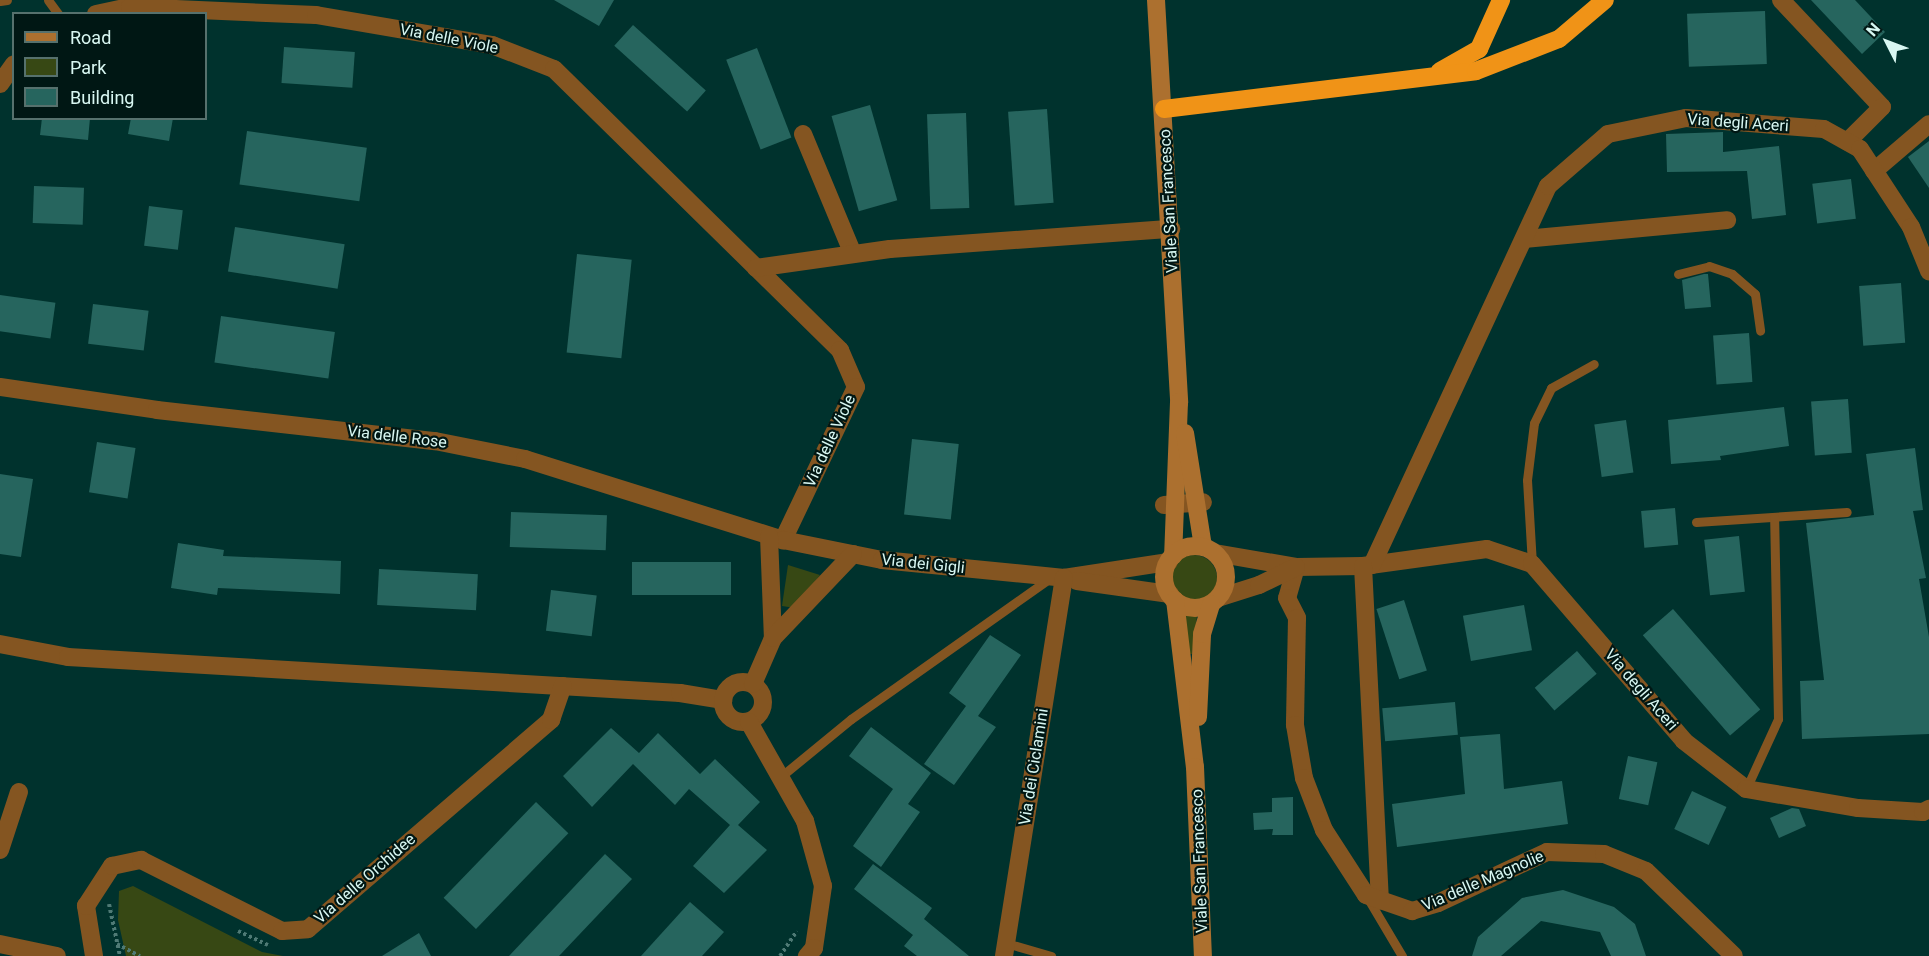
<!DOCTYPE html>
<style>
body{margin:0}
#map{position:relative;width:1929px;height:956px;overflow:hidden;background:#00322d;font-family:Roboto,sans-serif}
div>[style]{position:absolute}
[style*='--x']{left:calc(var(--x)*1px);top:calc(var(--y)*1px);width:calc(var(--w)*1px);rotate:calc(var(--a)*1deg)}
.green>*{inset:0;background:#374814}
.round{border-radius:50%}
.building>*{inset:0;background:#26655e;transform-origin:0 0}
.path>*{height:4px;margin-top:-2px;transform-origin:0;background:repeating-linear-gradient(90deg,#4f7a75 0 3px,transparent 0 6px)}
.lane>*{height:9px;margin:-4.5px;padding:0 4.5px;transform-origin:4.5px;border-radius:4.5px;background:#845521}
.street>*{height:18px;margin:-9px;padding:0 9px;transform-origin:9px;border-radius:9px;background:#845521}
.street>.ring{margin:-9px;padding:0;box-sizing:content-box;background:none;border:18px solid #845521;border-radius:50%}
.secondary>*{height:18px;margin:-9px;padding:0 9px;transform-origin:9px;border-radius:9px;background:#ac702f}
.secondary>.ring{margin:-9px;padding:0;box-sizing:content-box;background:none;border:18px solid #ac702f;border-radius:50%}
.highway>*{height:18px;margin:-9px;padding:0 9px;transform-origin:9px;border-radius:9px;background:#f09317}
span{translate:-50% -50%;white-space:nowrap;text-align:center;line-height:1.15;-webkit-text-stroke:4.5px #001714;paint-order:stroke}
.street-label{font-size:16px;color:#d8f7f2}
.legend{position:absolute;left:12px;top:12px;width:195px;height:108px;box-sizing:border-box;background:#001714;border:2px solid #56716d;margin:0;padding:8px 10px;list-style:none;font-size:18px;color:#d8f7f2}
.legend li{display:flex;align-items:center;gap:12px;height:30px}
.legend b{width:30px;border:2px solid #56716d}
.north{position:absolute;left:1857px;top:12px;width:60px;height:60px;-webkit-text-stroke:4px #001714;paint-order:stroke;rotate:312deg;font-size:16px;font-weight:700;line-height:24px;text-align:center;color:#d8f7f2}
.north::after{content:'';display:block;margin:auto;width:21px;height:27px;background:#d8f7f2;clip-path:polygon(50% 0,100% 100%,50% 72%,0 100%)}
</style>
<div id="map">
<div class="green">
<div class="round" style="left:1171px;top:555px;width:46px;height:46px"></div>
<div style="clip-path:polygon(788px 565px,820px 575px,795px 608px,782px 606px)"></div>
<div style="clip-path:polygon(1184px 614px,1197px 616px,1192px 654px,1186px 654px)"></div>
<div style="clip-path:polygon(133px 886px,262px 952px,283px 956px,126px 956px,118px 920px,119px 891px)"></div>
</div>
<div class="building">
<div style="clip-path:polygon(554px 0,614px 0,599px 26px)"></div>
<div style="clip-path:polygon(1811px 0,1855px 0,1885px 32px,1862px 54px)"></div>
<div style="left:1765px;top:11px;width:53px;height:78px;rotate:88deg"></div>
<div style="left:633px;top:25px;width:98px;height:28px;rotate:42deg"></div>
<div style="left:284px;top:47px;width:71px;height:36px;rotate:4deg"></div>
<div style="left:757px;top:48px;width:96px;height:33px;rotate:69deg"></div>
<div style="left:870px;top:105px;width:99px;height:40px;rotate:74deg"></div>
<div style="left:1047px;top:109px;width:94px;height:39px;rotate:86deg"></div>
<div style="left:966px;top:113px;width:95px;height:39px;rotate:88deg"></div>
<div style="clip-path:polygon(42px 118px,90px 118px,88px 140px,40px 135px)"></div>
<div style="clip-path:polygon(131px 118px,173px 118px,169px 141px,128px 134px)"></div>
<div style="left:247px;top:131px;width:121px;height:54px;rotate:8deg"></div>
<div style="clip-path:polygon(1723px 132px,1723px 152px,1779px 146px,1786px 215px,1752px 219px,1747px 171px,1667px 172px,1666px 134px)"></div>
<div style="clip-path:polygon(1929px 141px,1929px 188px,1908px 157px)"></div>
<div style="left:1851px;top:179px;width:40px;height:39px;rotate:83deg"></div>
<div style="left:34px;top:186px;width:50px;height:37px;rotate:2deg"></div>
<div style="left:149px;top:206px;width:34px;height:40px;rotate:7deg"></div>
<div style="left:235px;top:227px;width:111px;height:45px;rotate:9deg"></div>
<div style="left:577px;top:254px;width:55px;height:99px;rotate:6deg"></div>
<div style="clip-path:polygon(1704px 274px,1708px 274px,1711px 307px,1685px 309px,1682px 280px)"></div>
<div style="left:1901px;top:283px;width:60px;height:42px;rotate:86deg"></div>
<div style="left:0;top:295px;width:56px;height:36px;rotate:8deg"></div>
<div style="left:93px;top:304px;width:56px;height:40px;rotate:7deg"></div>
<div style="left:221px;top:316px;width:115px;height:47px;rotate:8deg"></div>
<div style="left:1749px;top:333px;width:49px;height:36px;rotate:86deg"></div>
<div style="left:1848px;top:399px;width:54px;height:37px;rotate:86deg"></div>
<div style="clip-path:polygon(1784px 407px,1789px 446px,1720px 456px,1721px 460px,1671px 464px,1668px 420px)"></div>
<div style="left:1626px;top:420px;width:53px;height:32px;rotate:82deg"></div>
<div style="left:912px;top:439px;width:47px;height:76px;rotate:6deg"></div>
<div style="left:97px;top:442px;width:39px;height:51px;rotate:9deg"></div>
<div style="clip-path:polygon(1915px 448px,1923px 510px,1913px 511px,1926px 578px,1919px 579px,1929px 637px,1929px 734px,1802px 739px,1800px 681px,1824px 680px,1806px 523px,1874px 515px,1866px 454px)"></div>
<div style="clip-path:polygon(0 474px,33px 479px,21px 557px,0 554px)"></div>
<div style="left:1675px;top:508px;width:37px;height:34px;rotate:85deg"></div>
<div style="left:511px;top:512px;width:96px;height:35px;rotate:2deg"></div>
<div style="left:1739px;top:536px;width:56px;height:35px;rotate:84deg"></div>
<div style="clip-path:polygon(178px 543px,224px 550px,223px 556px,341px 561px,340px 594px,218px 588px,217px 595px,171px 588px)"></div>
<div style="left:731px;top:562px;width:33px;height:99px;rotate:90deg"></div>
<div style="left:379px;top:569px;width:99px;height:36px;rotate:3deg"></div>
<div style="left:551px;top:590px;width:46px;height:41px;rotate:7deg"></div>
<div style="left:1404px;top:600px;width:74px;height:29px;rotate:72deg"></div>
<div style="left:1524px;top:605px;width:46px;height:62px;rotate:80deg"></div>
<div style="left:1673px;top:609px;width:133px;height:40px;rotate:49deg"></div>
<div style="clip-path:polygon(990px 635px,1021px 655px,978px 716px,996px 727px,954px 785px,924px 764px,966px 706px,949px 693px)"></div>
<div style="left:1577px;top:651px;width:30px;height:56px;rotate:49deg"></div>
<div style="left:1455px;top:702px;width:33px;height:73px;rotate:85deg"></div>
<div style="clip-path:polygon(871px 727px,931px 773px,908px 804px,920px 812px,881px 867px,853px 846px,893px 789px,849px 756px)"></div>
<div style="clip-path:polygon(611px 728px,639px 753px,658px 733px,700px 774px,715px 759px,760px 802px,738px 825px,767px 850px,724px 893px,693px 866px,730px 825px,689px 789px,675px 805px,633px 764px,592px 807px,563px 776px)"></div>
<div style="clip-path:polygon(1500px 734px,1504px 789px,1562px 781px,1568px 824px,1397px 847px,1392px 804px,1465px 794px,1460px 737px)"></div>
<div style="left:1628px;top:756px;width:30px;height:44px;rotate:12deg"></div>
<div style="left:1692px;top:791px;width:38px;height:42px;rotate:25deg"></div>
<div style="clip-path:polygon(1293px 797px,1293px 835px,1272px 835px,1273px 829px,1254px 830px,1253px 813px,1272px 812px,1272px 798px)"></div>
<div style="left:536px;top:802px;width:45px;height:133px;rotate:44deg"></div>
<div style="clip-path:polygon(1792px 808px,1799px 809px,1806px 826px,1779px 838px,1770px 818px)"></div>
<div style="clip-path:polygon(605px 854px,632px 879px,559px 956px,509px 956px)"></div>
<div style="clip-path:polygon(873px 864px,932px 908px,924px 919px,969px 956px,917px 956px,904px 946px,913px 935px,854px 889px)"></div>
<div style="clip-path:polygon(1563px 890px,1614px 907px,1635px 924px,1646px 956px,1611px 956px,1600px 932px,1541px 921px,1501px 956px,1472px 956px,1478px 937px,1522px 898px)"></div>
<div style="clip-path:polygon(690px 902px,724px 932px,702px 956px,641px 956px)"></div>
<div style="clip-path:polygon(419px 933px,431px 956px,382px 956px)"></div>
</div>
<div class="path">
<div style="--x:109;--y:904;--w:53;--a:78.1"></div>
<div style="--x:238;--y:931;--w:33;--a:25"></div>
<div style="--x:117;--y:944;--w:26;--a:28"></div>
<div style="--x:780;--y:956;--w:30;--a:-56"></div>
</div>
<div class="lane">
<div style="--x:48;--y:0;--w:17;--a:54"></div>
<div style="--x:0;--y:1;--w:7;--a:-8"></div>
<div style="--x:1678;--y:274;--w:32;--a:-14"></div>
<div style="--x:1709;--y:266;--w:24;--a:19"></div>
<div style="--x:1732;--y:274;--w:30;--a:41"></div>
<div style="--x:1755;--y:294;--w:37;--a:82"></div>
<div style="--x:1696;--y:522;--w:151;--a:-3.8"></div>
<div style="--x:1532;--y:564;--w:84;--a:-93.4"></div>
<div style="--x:1527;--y:480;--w:57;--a:-83"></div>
<div style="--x:1534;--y:423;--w:39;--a:-64"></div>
<div style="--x:1551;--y:388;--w:49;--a:-29.2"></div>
<div style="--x:779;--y:778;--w:93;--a:-39.3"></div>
<div style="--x:851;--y:719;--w:244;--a:-35.3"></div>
<div style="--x:1746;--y:789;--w:77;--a:-65.4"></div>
<div style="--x:1778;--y:719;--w:202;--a:-91.1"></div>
<div style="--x:1367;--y:897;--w:69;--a:59.3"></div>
<div style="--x:1006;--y:943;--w:47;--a:16.1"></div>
</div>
<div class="street">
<div style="--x:1781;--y:0;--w:147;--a:46.7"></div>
<div style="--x:1882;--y:107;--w:49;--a:135"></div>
<div style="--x:96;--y:14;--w:35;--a:-12"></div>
<div style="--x:130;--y:7;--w:186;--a:2.5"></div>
<div style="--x:316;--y:15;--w:179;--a:9.7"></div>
<div style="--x:492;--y:45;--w:66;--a:21.2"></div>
<div style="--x:554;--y:69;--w:401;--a:44.5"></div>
<div style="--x:840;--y:350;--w:40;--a:66.6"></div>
<div style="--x:856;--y:387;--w:170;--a:115.5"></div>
<div style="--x:0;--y:84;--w:24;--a:-55"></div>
<div style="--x:803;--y:134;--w:130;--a:67.4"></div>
<div style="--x:1874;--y:171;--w:72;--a:-40.5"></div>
<div style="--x:1524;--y:239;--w:204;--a:-5.3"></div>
<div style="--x:756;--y:268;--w:135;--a:-8.1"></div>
<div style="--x:890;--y:249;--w:282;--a:-4.1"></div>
<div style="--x:0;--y:387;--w:159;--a:8.3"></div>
<div style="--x:157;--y:410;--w:280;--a:6.4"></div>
<div style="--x:435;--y:441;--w:92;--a:11.3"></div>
<div style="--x:525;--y:459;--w:270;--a:17.4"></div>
<div style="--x:783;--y:540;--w:101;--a:11.4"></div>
<div style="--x:882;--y:560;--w:183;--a:5.6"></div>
<div style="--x:1064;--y:578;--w:106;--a:-8.7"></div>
<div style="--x:1164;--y:505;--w:39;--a:-4"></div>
<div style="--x:769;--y:536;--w:102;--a:87.8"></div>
<div style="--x:1215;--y:553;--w:82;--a:9.8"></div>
<div style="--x:1296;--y:567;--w:67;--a:-0.9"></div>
<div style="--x:1363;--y:566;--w:125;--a:-7.8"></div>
<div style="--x:1487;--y:549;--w:47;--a:18.4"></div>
<div style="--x:1532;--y:564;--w:233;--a:49.3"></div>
<div style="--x:1684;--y:741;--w:78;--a:37.7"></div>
<div style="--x:1746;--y:789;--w:114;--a:9.6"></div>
<div style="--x:1858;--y:808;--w:65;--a:3.5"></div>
<div style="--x:1923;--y:812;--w:7;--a:-27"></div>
<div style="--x:1372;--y:565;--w:418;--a:-65.1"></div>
<div style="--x:1548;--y:186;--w:79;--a:-40.9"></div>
<div style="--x:1608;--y:134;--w:80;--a:-11.6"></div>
<div style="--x:1686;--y:118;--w:138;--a:4.6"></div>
<div style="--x:1824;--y:129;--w:41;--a:29.1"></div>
<div style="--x:1860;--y:149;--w:93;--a:56.8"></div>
<div style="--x:1911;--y:227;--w:48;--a:67.8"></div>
<div style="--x:1363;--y:566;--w:335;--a:87.1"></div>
<div style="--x:1296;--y:567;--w:32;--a:106"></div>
<div style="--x:1287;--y:598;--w:22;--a:63"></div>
<div style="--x:1297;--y:618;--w:107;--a:91.1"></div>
<div style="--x:1295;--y:725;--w:54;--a:80.4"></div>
<div style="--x:1304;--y:778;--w:56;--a:69"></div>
<div style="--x:1324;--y:830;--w:77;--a:57.1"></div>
<div style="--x:1366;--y:895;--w:49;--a:19.2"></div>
<div style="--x:1412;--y:911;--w:27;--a:-17"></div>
<div style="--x:1438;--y:903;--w:120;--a:-25.1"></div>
<div style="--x:1547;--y:852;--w:57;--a:2"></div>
<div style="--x:1604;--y:854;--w:45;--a:22"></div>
<div style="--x:1646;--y:871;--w:122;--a:44"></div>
<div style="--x:1077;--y:581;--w:94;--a:8"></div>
<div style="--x:1218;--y:598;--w:43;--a:-17.6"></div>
<div style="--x:1259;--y:585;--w:41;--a:-25.9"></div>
<div style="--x:0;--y:644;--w:69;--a:10.8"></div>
<div style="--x:68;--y:657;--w:613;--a:3.37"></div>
<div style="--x:680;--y:693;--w:44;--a:9.2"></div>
<div class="ring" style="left:723px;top:682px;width:22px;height:22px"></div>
<div style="--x:753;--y:684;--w:50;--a:-66.5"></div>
<div style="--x:773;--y:638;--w:116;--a:-46.4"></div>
<div style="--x:749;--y:722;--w:114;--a:60.5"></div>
<div style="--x:805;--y:821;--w:67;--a:74.5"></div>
<div style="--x:823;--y:886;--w:63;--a:98.3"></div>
<div style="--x:814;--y:948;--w:11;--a:131"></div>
<div style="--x:0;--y:850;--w:61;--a:-71.9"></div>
<div style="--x:0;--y:944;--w:58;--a:11.9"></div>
<div style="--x:94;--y:956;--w:51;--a:-99.1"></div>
<div style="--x:86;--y:906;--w:48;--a:-57"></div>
<div style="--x:112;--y:866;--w:30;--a:-12"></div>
<div style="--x:141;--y:860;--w:158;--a:26.7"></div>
<div style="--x:282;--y:931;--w:26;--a:-4"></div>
<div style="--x:308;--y:929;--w:321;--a:-40.7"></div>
<div style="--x:551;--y:720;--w:36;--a:-71"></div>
<div style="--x:1004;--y:956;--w:383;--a:-81"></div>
</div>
<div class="secondary">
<div style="--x:1156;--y:0;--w:403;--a:86.7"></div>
<div style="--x:1179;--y:402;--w:154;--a:92.2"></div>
<div style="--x:1185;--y:433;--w:115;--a:81"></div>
<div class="ring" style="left:1164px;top:546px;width:44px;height:44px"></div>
<div style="--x:1175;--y:600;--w:168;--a:83.2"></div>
<div style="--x:1195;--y:767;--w:189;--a:87.6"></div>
<div style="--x:1198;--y:717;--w:83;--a:-87.2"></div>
<div style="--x:1202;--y:634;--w:31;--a:-73"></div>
</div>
<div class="highway">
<div style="--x:1440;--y:71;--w:45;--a:-29.4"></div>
<div style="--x:1479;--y:49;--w:54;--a:-65.8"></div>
<div style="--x:1164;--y:109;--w:314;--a:-6.9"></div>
<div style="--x:1476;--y:71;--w:89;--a:-21.1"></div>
<div style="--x:1559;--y:39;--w:60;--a:-40.3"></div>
</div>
<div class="street-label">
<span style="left:449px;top:39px;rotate:11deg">Via delle Viole</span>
<span style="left:1738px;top:123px;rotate:4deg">Via degli Aceri</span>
<span style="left:1169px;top:201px;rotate:-93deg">Viale San Francesco</span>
<span style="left:397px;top:437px;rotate:7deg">Via delle Rose</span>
<span style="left:830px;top:441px;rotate:-65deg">Via delle Viole</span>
<span style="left:923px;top:564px;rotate:6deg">Via dei Gigli</span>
<span style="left:1641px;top:690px;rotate:49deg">Via degli Aceri</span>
<span style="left:1034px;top:767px;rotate:-81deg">Via dei Ciclamini</span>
<span style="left:1200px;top:861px;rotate:-92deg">Viale San Francesco</span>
<span style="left:365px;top:879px;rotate:-41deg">Via delle Orchidee</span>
<span style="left:1483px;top:881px;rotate:-23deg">Via delle Magnolie</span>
</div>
<ul class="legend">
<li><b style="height:8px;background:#ac702f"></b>Road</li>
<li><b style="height:16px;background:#374814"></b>Park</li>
<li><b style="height:16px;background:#26655e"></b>Building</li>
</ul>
<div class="north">N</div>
</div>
